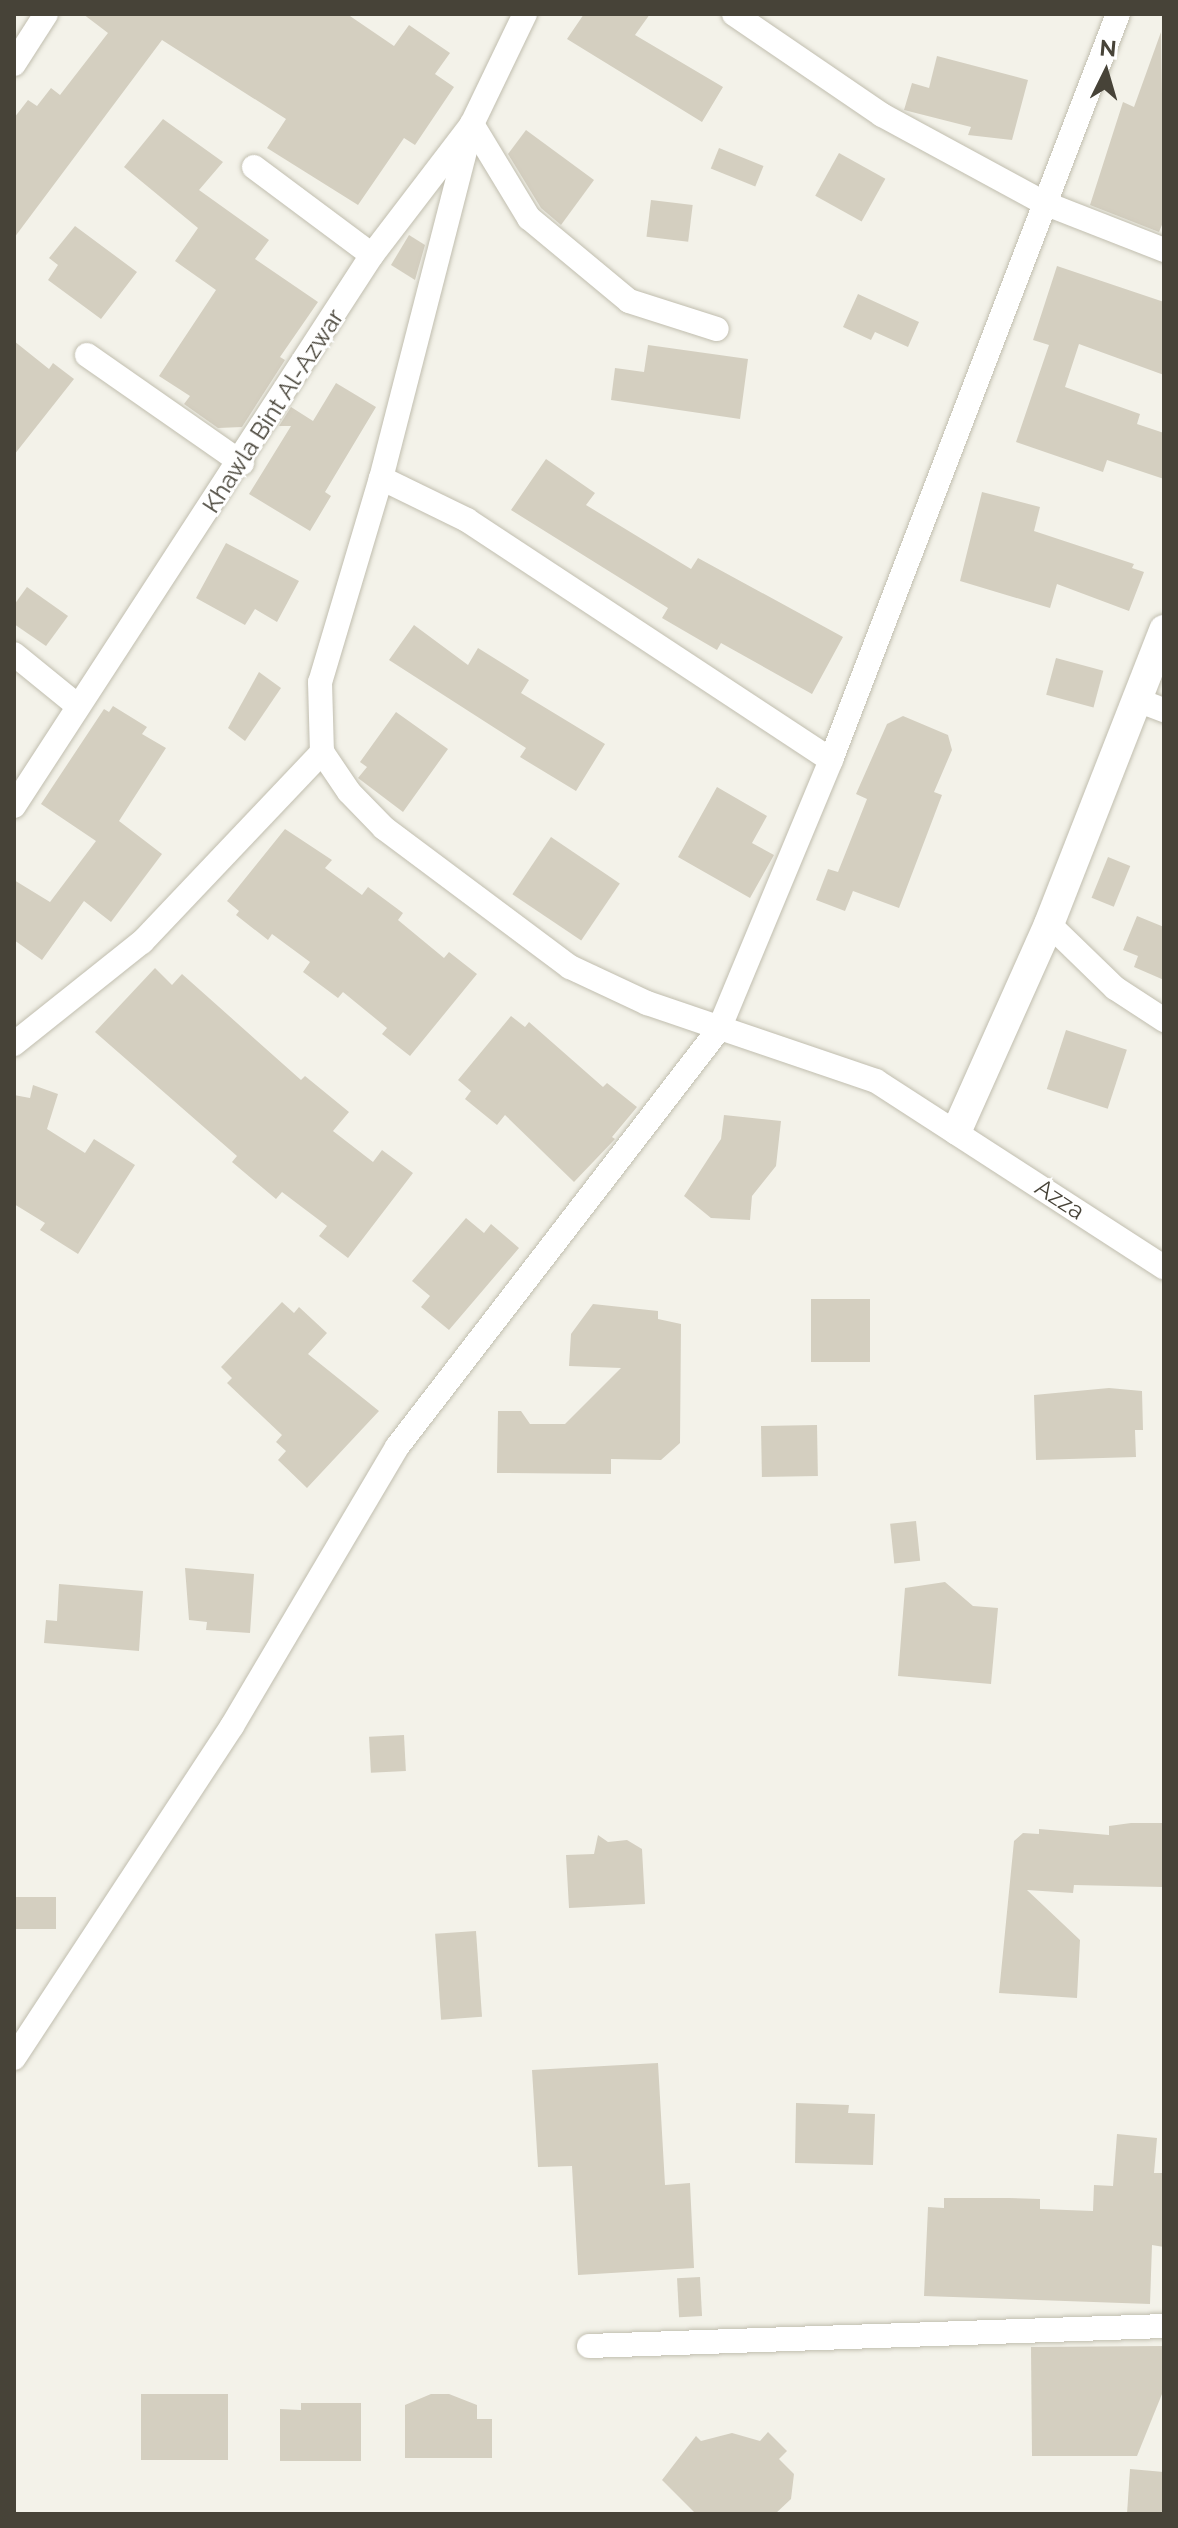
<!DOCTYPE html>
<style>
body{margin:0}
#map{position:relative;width:1178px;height:2528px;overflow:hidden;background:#f3f2e9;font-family:Raleway,sans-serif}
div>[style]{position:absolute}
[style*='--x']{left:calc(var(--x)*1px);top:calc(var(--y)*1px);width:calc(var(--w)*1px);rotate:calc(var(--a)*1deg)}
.building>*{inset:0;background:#d4cfc0;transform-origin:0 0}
.roads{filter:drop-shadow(0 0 2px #c1beaf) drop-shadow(0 0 2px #c1beaf)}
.minor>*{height:24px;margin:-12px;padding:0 12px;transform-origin:12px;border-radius:12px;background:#fff}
.tertiary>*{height:30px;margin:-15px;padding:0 15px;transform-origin:15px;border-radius:15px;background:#fff}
span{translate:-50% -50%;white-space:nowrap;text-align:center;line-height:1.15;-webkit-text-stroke:6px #fff;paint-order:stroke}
.street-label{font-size:24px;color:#474338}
.frame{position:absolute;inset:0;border:16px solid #474338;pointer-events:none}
.north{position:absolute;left:1066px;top:32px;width:80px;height:80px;-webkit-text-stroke:6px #fff;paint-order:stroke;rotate:5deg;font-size:22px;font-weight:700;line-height:32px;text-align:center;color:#474338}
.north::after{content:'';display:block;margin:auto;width:28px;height:36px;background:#474338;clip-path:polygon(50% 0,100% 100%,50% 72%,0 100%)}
</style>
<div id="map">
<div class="building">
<div style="clip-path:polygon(83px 14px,347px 14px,394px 46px,409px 25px,450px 53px,435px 74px,454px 87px,415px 145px,404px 138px,358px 205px,267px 148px,286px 119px,162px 40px,14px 238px,14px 118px,28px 100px,37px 106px,51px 88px,60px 95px,108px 33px)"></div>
<div style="clip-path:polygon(584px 14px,650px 14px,635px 35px,723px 87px,702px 122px,567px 39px)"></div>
<div style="clip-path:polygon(1161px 32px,1164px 220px,1159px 232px,1090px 205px,1123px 102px,1134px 107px)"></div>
<div style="clip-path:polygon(937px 56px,1028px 80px,1012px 140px,968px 135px,971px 127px,904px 110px,912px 83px,929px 88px)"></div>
<div style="clip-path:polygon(163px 119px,223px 162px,199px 190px,269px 240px,255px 259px,318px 302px,280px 357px,285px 360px,242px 427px,218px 428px,184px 404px,190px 396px,159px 376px,216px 290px,175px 261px,198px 228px,124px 167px)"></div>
<div style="clip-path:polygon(526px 130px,594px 180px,561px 225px,541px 208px,508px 154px)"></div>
<div style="left:719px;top:148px;width:48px;height:22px;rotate:22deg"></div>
<div style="left:839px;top:153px;width:53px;height:49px;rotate:29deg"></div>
<div style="left:651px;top:200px;width:42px;height:37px;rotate:7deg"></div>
<div style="clip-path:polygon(75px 226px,137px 272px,101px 319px,48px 280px,58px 265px,49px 258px)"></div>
<div style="clip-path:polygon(409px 235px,425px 245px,415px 280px,391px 265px)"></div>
<div style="clip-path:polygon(1057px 266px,1164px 302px,1164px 375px,1079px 344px,1065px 387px,1140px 414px,1137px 424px,1164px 433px,1164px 479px,1107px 460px,1103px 472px,1016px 442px,1049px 345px,1033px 340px)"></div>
<div style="clip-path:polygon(858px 294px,919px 322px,908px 347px,875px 332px,871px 340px,843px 327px)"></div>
<div style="clip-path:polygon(14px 341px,49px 369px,53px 363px,74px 379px,14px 455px)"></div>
<div style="clip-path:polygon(648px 345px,748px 359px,740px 419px,611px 400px,615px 368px,644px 372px)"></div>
<div style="clip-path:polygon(336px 383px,376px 407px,325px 492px,331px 496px,310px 531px,249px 494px,291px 426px,279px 426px,291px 407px,313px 421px)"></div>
<div style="clip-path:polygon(546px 459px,595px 493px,586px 505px,691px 569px,698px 558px,843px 637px,812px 694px,721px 643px,717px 650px,662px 618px,668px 608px,511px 510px)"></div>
<div style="clip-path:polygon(982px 492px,1040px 507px,1034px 531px,1134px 564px,1132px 568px,1144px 572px,1129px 611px,1057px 584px,1050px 608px,960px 581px)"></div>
<div style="clip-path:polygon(226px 543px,299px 581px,277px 622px,255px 609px,245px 625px,196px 598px)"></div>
<div style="clip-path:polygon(27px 587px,68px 616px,46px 646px,14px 624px,14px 605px)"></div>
<div style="clip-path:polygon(414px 625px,468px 665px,478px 648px,529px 680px,521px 693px,605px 744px,576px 791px,520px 757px,526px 748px,389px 660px)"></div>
<div style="left:1056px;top:658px;width:49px;height:38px;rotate:15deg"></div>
<div style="clip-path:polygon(259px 672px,281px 688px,245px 741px,228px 728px)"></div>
<div style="clip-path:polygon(113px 706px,147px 727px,142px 734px,166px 748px,119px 821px,162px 854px,111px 922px,84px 901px,42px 960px,14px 940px,14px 880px,50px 902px,96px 841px,41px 804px,104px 709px,109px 712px)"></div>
<div style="clip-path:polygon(396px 712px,448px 749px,403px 812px,358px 778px,367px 767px,360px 762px)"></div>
<div style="clip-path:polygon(903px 716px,948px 735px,952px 750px,934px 792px,942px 795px,899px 908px,853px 891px,845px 911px,816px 900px,828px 869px,838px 872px,867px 799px,856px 794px,887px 724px)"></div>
<div style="clip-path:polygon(717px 787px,767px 816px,752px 843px,774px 855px,750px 898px,678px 857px)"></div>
<div style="clip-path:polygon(285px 829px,332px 860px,325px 868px,362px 895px,368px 887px,403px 913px,398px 920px,444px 958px,449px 952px,477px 974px,410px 1056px,382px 1034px,387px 1028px,343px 992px,338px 998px,303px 972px,310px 962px,272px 934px,268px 940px,236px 915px,239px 911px,227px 901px)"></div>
<div style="left:551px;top:837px;width:83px;height:69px;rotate:34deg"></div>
<div style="left:1108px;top:857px;width:24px;height:44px;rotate:22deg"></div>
<div style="clip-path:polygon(1137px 916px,1164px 927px,1164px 980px,1134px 967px,1138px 956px,1123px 950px)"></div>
<div style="clip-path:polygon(155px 968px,172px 985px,182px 974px,301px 1080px,305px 1076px,349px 1112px,333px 1131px,373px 1162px,382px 1150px,413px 1173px,348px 1258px,319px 1236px,327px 1226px,282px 1192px,276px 1199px,232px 1162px,237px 1156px,95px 1032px)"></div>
<div style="clip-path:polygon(511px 1016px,525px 1027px,529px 1022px,603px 1087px,607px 1083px,637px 1107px,612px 1137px,615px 1139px,574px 1182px,505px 1115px,497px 1125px,465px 1099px,471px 1091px,458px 1080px)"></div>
<div style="left:1066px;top:1030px;width:64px;height:62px;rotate:18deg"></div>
<div style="clip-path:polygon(33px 1085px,58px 1094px,47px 1129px,85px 1153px,94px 1139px,135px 1165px,78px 1254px,40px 1230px,45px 1223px,14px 1204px,14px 1095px,30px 1098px)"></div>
<div style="clip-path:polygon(724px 1115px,781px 1121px,776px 1166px,752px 1196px,750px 1220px,711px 1218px,684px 1196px,721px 1139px)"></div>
<div style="clip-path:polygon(466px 1218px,484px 1233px,491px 1224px,519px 1248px,449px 1330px,421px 1307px,430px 1296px,412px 1281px)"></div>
<div style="left:811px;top:1299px;width:59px;height:63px"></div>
<div style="clip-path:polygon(282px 1302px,294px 1313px,299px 1307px,327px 1333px,308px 1354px,379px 1411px,307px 1488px,278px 1460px,286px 1451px,276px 1442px,282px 1435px,227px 1383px,232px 1378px,221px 1367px)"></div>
<div style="clip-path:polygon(593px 1304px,658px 1311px,658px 1319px,681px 1324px,680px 1443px,661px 1460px,611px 1459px,611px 1474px,497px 1473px,498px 1411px,521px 1411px,530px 1424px,565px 1424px,621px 1368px,569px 1366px,571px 1334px)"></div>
<div style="clip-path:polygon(1109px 1388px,1142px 1391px,1143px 1430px,1135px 1430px,1136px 1457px,1036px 1460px,1034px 1395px)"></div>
<div style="left:817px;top:1425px;width:51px;height:56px;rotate:89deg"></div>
<div style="left:916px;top:1521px;width:40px;height:26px;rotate:84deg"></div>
<div style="clip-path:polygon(185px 1568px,254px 1574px,250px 1633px,206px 1630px,207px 1622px,189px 1620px)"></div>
<div style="clip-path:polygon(945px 1582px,973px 1606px,998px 1608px,991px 1684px,898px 1676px,905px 1588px)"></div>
<div style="clip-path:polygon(59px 1584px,143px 1591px,139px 1651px,44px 1643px,46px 1620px,57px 1621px)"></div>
<div style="left:404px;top:1735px;width:36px;height:35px;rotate:87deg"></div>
<div style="clip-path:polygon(1131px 1823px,1164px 1823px,1164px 1887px,1074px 1885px,1073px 1893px,1027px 1890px,1080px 1940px,1077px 1998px,999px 1993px,1014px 1841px,1023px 1833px,1039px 1834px,1039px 1829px,1109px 1835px,1109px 1826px)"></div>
<div style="clip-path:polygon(598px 1835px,608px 1842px,627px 1840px,642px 1849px,645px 1904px,569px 1908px,566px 1855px,594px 1854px)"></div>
<div style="left:14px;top:1897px;width:42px;height:32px"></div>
<div style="left:476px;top:1931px;width:86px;height:41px;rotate:86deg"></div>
<div style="clip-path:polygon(658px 2063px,665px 2185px,690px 2183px,694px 2268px,578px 2275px,572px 2166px,538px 2167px,532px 2070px)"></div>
<div style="clip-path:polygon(796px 2103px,849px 2105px,848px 2113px,875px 2114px,873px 2165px,795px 2163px)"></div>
<div style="clip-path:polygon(1117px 2134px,1157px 2138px,1154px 2173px,1164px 2173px,1164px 2247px,1152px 2245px,1150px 2304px,924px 2296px,928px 2207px,944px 2208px,944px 2198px,1009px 2198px,1040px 2199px,1040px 2209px,1093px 2211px,1094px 2185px,1113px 2186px)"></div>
<div style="left:700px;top:2277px;width:39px;height:23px;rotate:87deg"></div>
<div style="clip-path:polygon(1164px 2346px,1164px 2389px,1137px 2456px,1032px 2456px,1031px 2347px)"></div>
<div style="left:141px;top:2394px;width:87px;height:66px"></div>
<div style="clip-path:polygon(431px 2394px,449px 2394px,477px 2405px,477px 2419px,492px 2419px,492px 2458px,405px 2458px,405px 2405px)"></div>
<div style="clip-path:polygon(301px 2403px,361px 2403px,361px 2461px,280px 2461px,280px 2409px,301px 2410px)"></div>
<div style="clip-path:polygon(768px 2432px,787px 2451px,779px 2459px,794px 2474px,791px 2499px,775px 2514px,696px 2514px,662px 2480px,696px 2436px,701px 2441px,732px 2433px,760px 2441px)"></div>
<div style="clip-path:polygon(1130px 2469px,1164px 2472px,1164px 2514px,1127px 2514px)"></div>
</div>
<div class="roads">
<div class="minor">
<div style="--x:734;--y:14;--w:179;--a:34.3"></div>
<div style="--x:882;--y:115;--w:184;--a:28.5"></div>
<div style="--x:1044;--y:203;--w:129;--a:21.4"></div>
<div style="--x:14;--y:64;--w:59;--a:-57.4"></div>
<div style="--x:472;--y:124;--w:366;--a:104.4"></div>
<div style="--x:381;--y:478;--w:213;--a:106.6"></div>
<div style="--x:320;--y:682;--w:70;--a:88.4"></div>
<div style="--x:322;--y:752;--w:48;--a:56"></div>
<div style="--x:349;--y:792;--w:50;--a:45.8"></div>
<div style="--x:384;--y:828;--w:232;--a:36.8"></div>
<div style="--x:570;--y:967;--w:85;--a:25.1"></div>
<div style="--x:647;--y:1003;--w:242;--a:18.8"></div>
<div style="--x:876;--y:1081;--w:343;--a:32.9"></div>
<div style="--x:472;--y:124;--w:110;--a:58.8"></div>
<div style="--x:529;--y:218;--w:130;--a:39.7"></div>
<div style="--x:629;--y:301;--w:92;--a:17.7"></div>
<div style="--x:254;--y:167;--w:147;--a:36.7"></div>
<div style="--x:87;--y:355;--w:189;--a:34.9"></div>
<div style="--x:381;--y:478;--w:96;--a:26"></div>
<div style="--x:467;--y:520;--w:436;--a:33.4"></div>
<div style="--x:14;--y:654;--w:82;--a:39.1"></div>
<div style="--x:1140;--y:701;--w:26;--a:21"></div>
<div style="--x:14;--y:806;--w:657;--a:-56.99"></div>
<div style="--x:372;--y:255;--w:165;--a:-52.6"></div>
<div style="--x:472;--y:124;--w:122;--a:-64.3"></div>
<div style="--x:1049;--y:924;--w:92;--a:44.1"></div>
<div style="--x:1115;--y:988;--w:59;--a:33.1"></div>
<div style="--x:14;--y:1044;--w:164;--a:-38.6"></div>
<div style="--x:142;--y:942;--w:262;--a:-46.5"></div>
<div style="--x:14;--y:2058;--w:397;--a:-56.7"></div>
<div style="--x:232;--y:1726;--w:324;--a:-59.4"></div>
<div style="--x:397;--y:1447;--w:528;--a:-52.39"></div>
<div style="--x:719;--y:1029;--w:291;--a:-67.4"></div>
<div style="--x:831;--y:760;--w:799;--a:-68.96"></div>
<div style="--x:589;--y:2346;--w:575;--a:-1.99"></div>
</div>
<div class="tertiary">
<div style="--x:957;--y:1130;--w:226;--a:-65.9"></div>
<div style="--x:1049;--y:924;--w:316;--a:-68.6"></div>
</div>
</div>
<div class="street-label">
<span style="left:273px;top:411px;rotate:-57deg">Khawla Bint Al-Azwar</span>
<span style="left:1060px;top:1199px;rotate:33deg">Azza</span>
</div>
<div class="frame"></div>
<div class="north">N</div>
</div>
